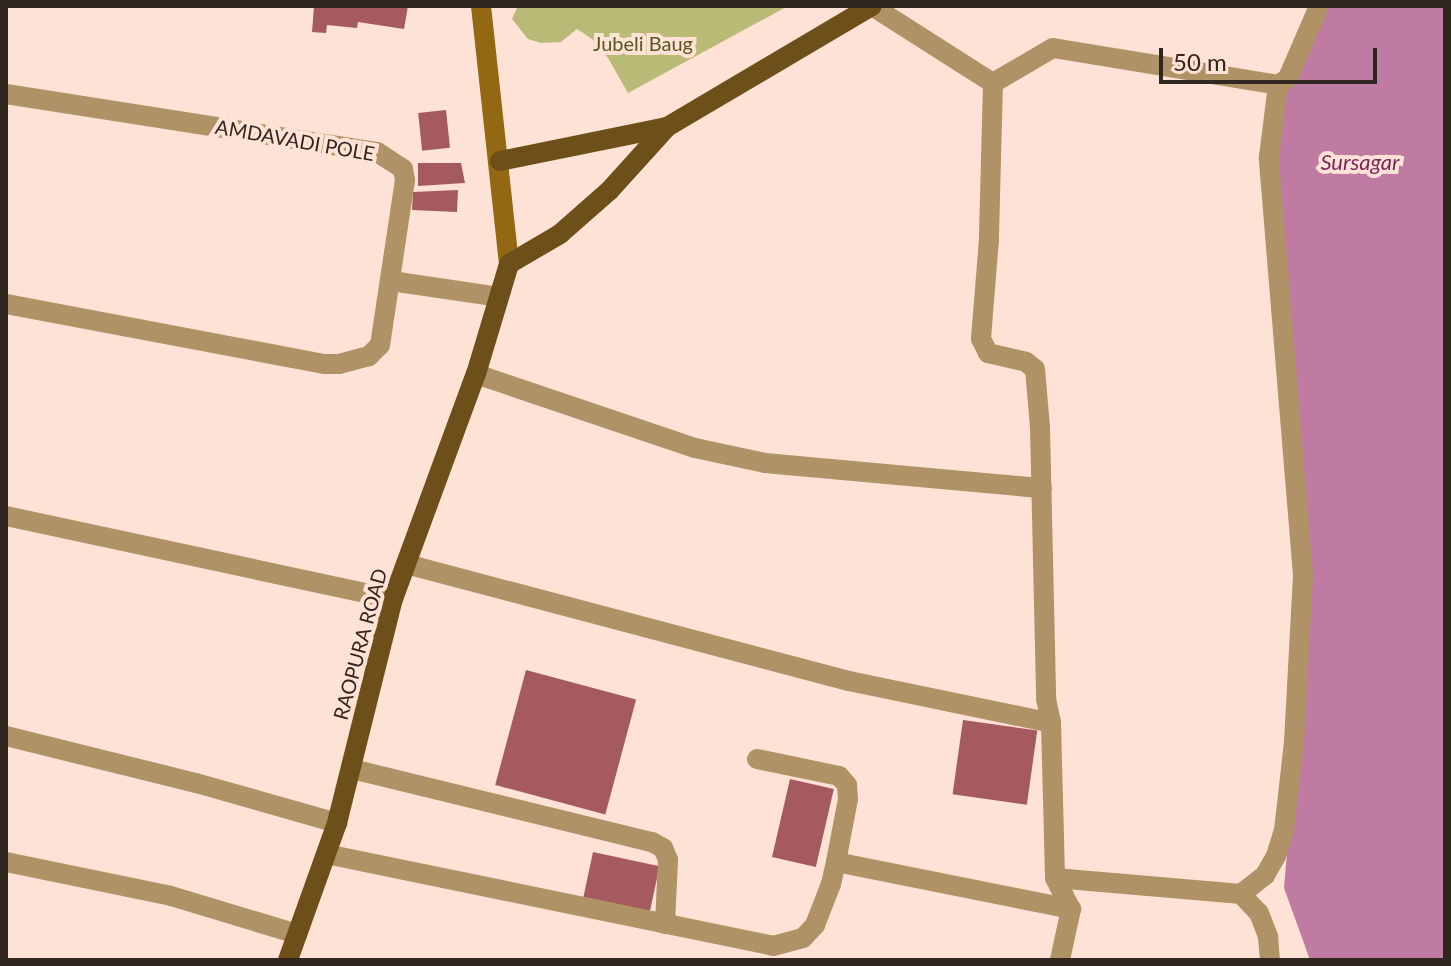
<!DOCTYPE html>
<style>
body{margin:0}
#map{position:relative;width:1451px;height:966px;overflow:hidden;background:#fde2d5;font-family:Lato,sans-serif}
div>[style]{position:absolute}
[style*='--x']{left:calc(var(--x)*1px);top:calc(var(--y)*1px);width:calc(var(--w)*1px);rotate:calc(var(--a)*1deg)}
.green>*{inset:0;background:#b8ba75}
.water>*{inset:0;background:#c07ba2}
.building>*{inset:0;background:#a45a5f;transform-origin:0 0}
.minor>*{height:20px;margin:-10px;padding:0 10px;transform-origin:10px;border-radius:10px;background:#af9265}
.secondary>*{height:20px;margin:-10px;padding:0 10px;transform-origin:10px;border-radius:10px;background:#926813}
.primary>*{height:20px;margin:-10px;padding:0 10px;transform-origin:10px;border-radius:10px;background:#6d4f19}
span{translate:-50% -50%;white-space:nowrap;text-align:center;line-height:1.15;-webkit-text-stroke:8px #fde2d5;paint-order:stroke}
.park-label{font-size:20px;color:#575921}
.street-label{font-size:20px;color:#322620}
.water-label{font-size:22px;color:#7b295d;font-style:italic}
.frame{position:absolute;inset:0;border:8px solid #322620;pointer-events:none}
.scale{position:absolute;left:1159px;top:48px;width:218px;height:36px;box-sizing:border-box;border:4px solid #322620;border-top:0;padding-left:10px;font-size:24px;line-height:28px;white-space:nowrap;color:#322620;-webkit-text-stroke:6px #fde2d5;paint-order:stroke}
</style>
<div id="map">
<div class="green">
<div style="clip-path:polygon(518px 6px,788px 6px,628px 93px,608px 58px,592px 39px,577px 29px,561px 42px,541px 43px,528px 39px,512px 19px)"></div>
</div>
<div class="water">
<div style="clip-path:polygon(1325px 6px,1445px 6px,1445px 960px,1310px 960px,1284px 888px,1311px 574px,1274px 157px,1283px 87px)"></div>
</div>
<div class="building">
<div style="clip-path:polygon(314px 6px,408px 6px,404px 29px,358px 22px,357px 28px,327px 25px,326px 33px,312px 32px)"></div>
<div style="left:446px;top:110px;width:38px;height:28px;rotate:84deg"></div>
<div style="clip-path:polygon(418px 163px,461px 163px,465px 183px,418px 186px)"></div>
<div style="clip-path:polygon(458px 190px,457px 212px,412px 210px,413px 192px)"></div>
<div style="left:526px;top:670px;width:114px;height:119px;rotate:15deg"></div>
<div style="left:963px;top:720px;width:75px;height:75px;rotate:8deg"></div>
<div style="left:790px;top:779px;width:45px;height:80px;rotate:13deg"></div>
<div style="left:593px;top:852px;width:68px;height:46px;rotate:12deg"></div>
</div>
<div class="minor">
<div style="--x:872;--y:6;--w:143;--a:32.5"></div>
<div style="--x:993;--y:83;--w:156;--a:91.5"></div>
<div style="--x:989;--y:239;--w:100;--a:94.6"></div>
<div style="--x:981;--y:339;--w:16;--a:63"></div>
<div style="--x:988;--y:353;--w:39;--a:13"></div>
<div style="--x:1026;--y:362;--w:11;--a:38"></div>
<div style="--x:1035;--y:369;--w:58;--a:85.1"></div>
<div style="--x:1040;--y:427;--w:272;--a:88.7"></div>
<div style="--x:1046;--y:699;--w:25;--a:78"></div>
<div style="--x:1051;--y:723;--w:155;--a:88.5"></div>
<div style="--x:1055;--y:878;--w:35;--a:63"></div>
<div style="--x:1071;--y:909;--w:52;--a:102.2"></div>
<div style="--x:993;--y:83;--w:69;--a:-30.3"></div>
<div style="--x:1053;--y:48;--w:228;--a:9.3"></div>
<div style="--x:6;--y:94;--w:376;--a:8.9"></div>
<div style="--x:377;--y:152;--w:31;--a:33"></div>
<div style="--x:403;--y:169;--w:11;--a:80"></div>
<div style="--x:405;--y:180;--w:167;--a:98.6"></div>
<div style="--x:380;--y:345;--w:16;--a:135"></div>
<div style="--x:369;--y:356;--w:31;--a:165"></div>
<div style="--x:339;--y:364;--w:15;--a:180"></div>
<div style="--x:324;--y:364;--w:324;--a:-169.3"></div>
<div style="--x:391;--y:281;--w:109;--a:8.4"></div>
<div style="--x:476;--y:374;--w:231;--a:18.7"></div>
<div style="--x:695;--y:448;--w:72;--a:12.1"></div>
<div style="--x:765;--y:463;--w:278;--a:5.2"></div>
<div style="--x:6;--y:516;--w:396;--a:12.1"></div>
<div style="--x:406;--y:564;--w:458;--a:14.8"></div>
<div style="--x:849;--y:681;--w:206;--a:11.7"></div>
<div style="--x:6;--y:736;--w:196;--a:13.9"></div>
<div style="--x:196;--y:783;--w:147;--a:15.8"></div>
<div style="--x:757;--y:759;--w:84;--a:11.7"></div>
<div style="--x:839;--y:776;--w:12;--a:48"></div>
<div style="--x:847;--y:785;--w:14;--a:86"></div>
<div style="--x:848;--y:799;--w:64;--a:100.8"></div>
<div style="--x:352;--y:769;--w:309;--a:13.7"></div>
<div style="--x:652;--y:842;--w:13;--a:29"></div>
<div style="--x:663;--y:848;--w:13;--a:67"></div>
<div style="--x:668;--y:860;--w:64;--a:92.7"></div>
<div style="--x:326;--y:854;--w:456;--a:11.6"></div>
<div style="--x:773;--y:946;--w:31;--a:-15"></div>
<div style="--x:803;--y:938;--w:18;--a:-47"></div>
<div style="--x:815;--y:925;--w:44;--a:-68.7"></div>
<div style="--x:831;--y:884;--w:23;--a:-77"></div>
<div style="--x:836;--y:862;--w:240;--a:11.3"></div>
<div style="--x:6;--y:862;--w:168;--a:11.6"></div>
<div style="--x:171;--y:896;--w:132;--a:16.8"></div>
<div style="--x:1055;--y:878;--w:187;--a:4.9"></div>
<div style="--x:1241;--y:894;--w:26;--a:47"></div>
<div style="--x:1259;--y:913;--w:26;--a:69"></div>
<div style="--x:1268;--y:937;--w:23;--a:85"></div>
<div style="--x:1241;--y:894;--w:31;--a:-38"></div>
<div style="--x:1265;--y:875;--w:22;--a:-60"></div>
<div style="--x:1276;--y:856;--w:27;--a:-73"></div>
<div style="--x:1284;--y:830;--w:89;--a:-83.5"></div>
<div style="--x:1294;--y:742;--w:167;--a:-86.9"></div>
<div style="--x:1303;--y:575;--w:419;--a:-94.7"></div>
<div style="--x:1269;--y:157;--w:73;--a:-82.9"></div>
<div style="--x:1278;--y:85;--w:12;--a:-35"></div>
<div style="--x:1288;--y:78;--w:78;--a:-66.7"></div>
</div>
<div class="secondary">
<div style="--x:481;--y:6;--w:260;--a:83.8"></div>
</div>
<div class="primary">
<div style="--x:500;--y:161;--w:170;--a:-11.5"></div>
<div style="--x:667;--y:127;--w:238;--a:-30.6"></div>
<div style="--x:288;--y:960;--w:145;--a:-70.3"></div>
<div style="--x:337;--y:823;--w:231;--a:-76"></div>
<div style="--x:393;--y:599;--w:240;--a:-69.8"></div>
<div style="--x:476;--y:374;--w:115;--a:-73.3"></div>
<div style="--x:509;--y:264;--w:59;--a:-30.5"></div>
<div style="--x:560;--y:234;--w:65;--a:-41.3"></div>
<div style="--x:609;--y:191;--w:86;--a:-47.8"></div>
</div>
<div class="park-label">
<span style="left:643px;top:43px">Jubeli Baug</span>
</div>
<div class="street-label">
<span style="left:295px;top:140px;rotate:10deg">AMDAVADI POLE</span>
<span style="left:360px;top:644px;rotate:-75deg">RAOPURA ROAD</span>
</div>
<div class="water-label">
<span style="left:1360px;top:162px">Sursagar</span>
</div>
<div class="frame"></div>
<div class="scale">50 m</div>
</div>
